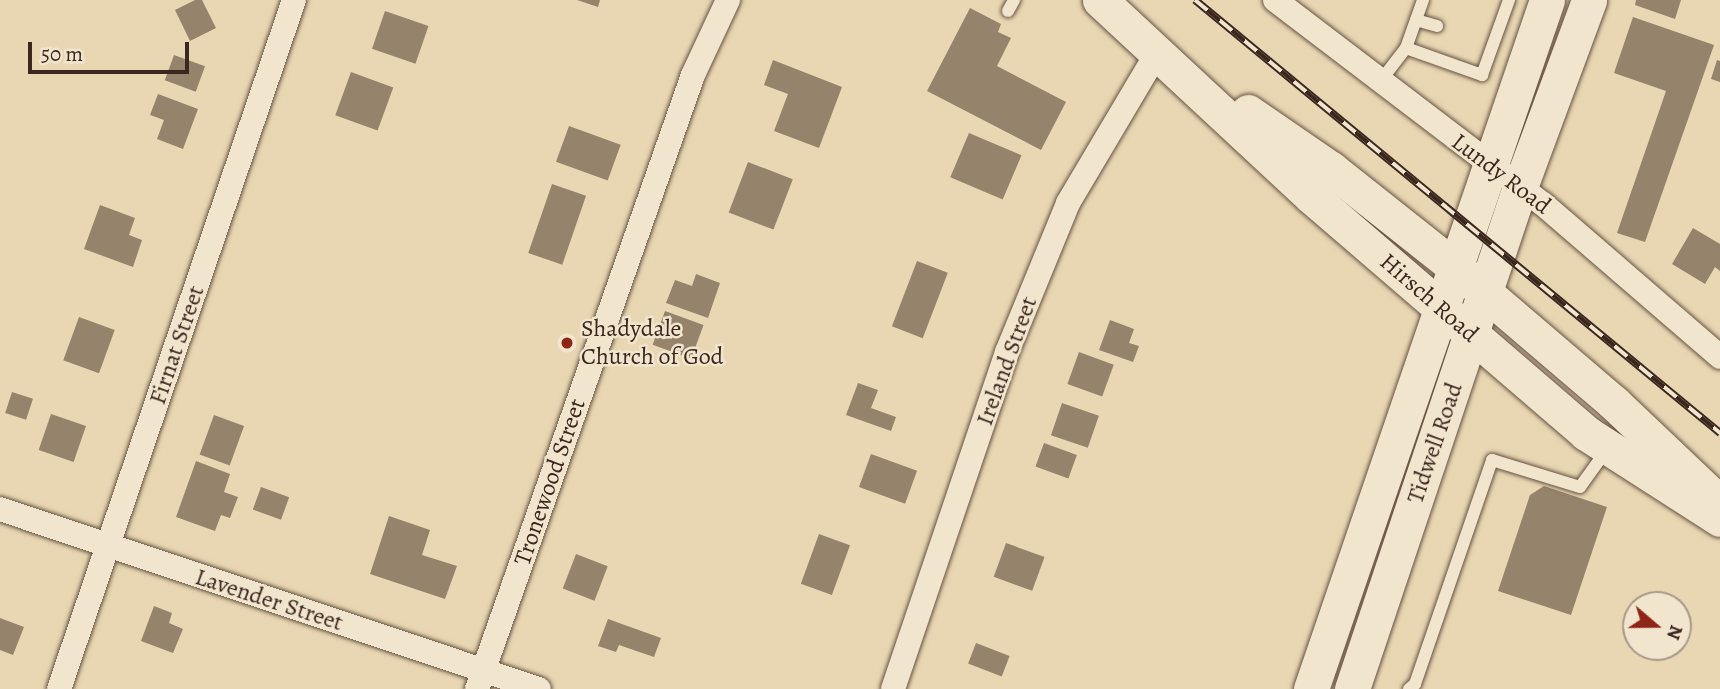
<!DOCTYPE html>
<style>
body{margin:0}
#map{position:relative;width:1720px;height:689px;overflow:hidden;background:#e9d7b3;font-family:Alegreya,serif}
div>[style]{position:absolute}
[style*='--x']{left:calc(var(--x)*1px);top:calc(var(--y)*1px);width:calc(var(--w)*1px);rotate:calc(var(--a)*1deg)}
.building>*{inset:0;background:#95836b;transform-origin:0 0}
.roads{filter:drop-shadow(0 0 2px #665343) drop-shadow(0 0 2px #665343)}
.service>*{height:12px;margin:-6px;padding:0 6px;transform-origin:6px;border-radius:6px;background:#f1e5ce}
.minor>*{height:24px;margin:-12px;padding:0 12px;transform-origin:12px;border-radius:12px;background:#f1e5ce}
.secondary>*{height:35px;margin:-17.5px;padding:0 17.5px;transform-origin:17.5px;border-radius:17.5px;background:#f1e5ce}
.rail>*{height:8px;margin-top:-4px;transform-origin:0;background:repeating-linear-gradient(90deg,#f1e5ce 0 16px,#3b271e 0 32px);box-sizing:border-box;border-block:2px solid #3b271e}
.dots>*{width:19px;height:19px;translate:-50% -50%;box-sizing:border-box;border:4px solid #f1e5ce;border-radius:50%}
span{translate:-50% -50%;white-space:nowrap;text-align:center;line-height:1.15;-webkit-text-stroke:5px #f1e5ce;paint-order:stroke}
.street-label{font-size:24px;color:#3b271e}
.poi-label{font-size:24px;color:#3b271e}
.left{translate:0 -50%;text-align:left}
.north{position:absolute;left:1622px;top:591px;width:70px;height:70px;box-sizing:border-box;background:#f1e5ce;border:2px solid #a89988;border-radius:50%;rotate:110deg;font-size:19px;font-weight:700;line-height:28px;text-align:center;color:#3b271e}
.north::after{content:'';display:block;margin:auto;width:24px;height:32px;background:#8f2418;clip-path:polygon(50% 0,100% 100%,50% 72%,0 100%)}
.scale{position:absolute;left:28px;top:42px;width:161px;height:32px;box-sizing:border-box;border:4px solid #3b271e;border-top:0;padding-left:9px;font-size:21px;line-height:24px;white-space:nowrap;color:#3b271e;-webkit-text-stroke:5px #f1e5ce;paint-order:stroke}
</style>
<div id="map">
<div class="building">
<div style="clip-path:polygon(195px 0,202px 0,216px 28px,190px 41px,175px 10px)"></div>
<div style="clip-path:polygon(577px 0,600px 0,598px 7px)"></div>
<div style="clip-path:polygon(1636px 0,1681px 0,1675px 19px,1635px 5px)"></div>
<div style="clip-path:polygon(970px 8px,1001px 24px,998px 32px,1011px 38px,997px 66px,1066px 102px,1041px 150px,927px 91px)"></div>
<div style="left:385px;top:11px;width:46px;height:40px;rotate:19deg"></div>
<div style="clip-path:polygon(1633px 17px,1714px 45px,1645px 242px,1617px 233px,1666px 91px,1614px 73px)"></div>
<div style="left:174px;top:55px;width:33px;height:27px;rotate:20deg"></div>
<div style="clip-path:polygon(773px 60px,842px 87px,819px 148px,774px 131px,788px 94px,764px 85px)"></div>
<div style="clip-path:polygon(1717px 60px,1720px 61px,1720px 82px,1711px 79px)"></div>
<div style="left:351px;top:72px;width:45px;height:46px;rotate:20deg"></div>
<div style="clip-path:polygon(158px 94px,198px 109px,183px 149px,157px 139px,164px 120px,150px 115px)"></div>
<div style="left:569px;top:126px;width:55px;height:38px;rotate:20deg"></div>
<div style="left:969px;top:133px;width:57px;height:48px;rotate:23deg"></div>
<div style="left:748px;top:162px;width:48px;height:54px;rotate:21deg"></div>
<div style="left:552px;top:184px;width:36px;height:73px;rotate:19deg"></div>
<div style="clip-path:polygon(100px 205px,135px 218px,129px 235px,142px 240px,133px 267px,84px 249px)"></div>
<div style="clip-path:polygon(1693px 228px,1720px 244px,1720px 271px,1715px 267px,1705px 284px,1672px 264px)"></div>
<div style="left:917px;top:261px;width:33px;height:70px;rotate:21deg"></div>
<div style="clip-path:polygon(696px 274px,720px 283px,708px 318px,666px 303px,675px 280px,692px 286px)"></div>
<div style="left:665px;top:311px;width:41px;height:36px;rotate:20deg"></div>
<div style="left:79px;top:317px;width:38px;height:46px;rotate:20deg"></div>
<div style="clip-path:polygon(1110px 320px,1134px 329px,1129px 343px,1139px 346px,1133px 362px,1099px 350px)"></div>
<div style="left:1079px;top:352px;width:37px;height:34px;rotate:20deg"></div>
<div style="clip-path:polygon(858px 383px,878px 390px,871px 408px,896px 417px,891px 431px,846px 415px)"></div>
<div style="left:12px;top:392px;width:22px;height:22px;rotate:18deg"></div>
<div style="left:1062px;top:403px;width:39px;height:34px;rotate:19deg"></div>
<div style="left:51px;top:414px;width:37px;height:38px;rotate:19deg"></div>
<div style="left:214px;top:415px;width:32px;height:42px;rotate:20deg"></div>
<div style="left:1044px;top:443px;width:35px;height:25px;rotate:20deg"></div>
<div style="left:871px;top:454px;width:49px;height:35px;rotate:20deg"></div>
<div style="clip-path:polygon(196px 461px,230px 474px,224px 492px,238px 497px,230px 518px,221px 515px,215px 531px,176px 517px)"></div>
<div style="clip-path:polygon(1544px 486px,1607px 507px,1571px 615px,1498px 591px,1530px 495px)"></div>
<div style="left:261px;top:487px;width:30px;height:24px;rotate:20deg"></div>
<div style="clip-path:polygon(389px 516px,430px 530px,422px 555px,457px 566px,445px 599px,370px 574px)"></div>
<div style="left:819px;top:534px;width:33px;height:53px;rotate:20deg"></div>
<div style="left:1006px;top:543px;width:41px;height:36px;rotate:20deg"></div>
<div style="left:576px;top:554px;width:34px;height:37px;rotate:21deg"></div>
<div style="clip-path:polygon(154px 606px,172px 613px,169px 623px,183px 629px,173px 653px,141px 641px)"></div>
<div style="clip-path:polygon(0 618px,24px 627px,13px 655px,0 650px)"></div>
<div style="clip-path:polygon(608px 619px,661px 638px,654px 657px,619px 645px,616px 652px,598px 646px)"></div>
<div style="left:976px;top:643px;width:36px;height:22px;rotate:21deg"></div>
</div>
<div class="roads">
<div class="service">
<div style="--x:1008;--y:11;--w:13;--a:-61"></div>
<div style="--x:1416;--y:20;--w:22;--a:16"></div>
<div style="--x:1406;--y:48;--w:81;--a:19.6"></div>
<div style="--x:1482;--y:75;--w:80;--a:-70.2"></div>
<div style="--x:1379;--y:83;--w:44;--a:-52.4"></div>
<div style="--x:1406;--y:48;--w:51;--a:-70.5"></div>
<div style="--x:1409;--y:689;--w:8;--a:-40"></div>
<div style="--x:1415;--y:684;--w:237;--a:-71"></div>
<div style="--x:1492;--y:460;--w:92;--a:17.1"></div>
<div style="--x:1580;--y:487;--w:48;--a:-54.3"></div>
</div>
<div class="minor">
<div style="--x:1275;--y:0;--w:337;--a:37.3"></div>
<div style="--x:1543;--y:204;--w:234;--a:40.8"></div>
<div style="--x:0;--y:509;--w:568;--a:18.47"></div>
<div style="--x:59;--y:689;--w:728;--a:-71.17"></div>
<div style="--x:477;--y:689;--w:651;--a:-70.62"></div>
<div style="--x:693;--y:75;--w:83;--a:-65"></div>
<div style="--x:893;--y:689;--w:356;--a:-71.3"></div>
<div style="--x:1007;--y:352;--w:161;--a:-67.7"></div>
<div style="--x:1068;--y:203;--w:178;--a:-59.3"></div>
</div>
<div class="secondary">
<div style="--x:1100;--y:0;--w:289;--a:42.9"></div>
<div style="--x:1312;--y:197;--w:362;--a:40.7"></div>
<div style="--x:1586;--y:433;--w:159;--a:32.7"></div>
<div style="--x:1248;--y:112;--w:101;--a:34.5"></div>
<div style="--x:1331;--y:169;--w:159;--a:38.4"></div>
<div style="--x:1456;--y:268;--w:208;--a:40.5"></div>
<div style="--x:1614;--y:403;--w:134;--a:43.5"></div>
<div style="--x:1311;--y:689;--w:728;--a:-71.09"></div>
<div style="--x:1352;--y:689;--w:529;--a:-71.5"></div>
<div style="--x:1520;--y:187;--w:199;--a:-69.7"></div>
</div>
</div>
<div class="rail">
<div style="--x:1195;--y:0;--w:681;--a:39.51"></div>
</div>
<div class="dots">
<div style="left:567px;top:343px;background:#8f2418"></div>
</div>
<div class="street-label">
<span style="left:1501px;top:174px;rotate:37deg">Lundy Road</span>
<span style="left:1429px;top:298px;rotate:41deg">Hirsch Road</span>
<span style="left:177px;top:345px;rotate:-71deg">Firnat Street</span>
<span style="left:1007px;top:361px;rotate:-70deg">Ireland Street</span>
<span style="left:1435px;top:443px;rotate:-71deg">Tidwell Road</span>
<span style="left:550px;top:482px;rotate:-71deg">Tronewood Street</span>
<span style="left:269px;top:600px;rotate:18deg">Lavender Street</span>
</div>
<div class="poi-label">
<span class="left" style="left:581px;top:343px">Shadydale<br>Church of God</span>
</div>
<div class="north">N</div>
<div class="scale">50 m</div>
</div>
